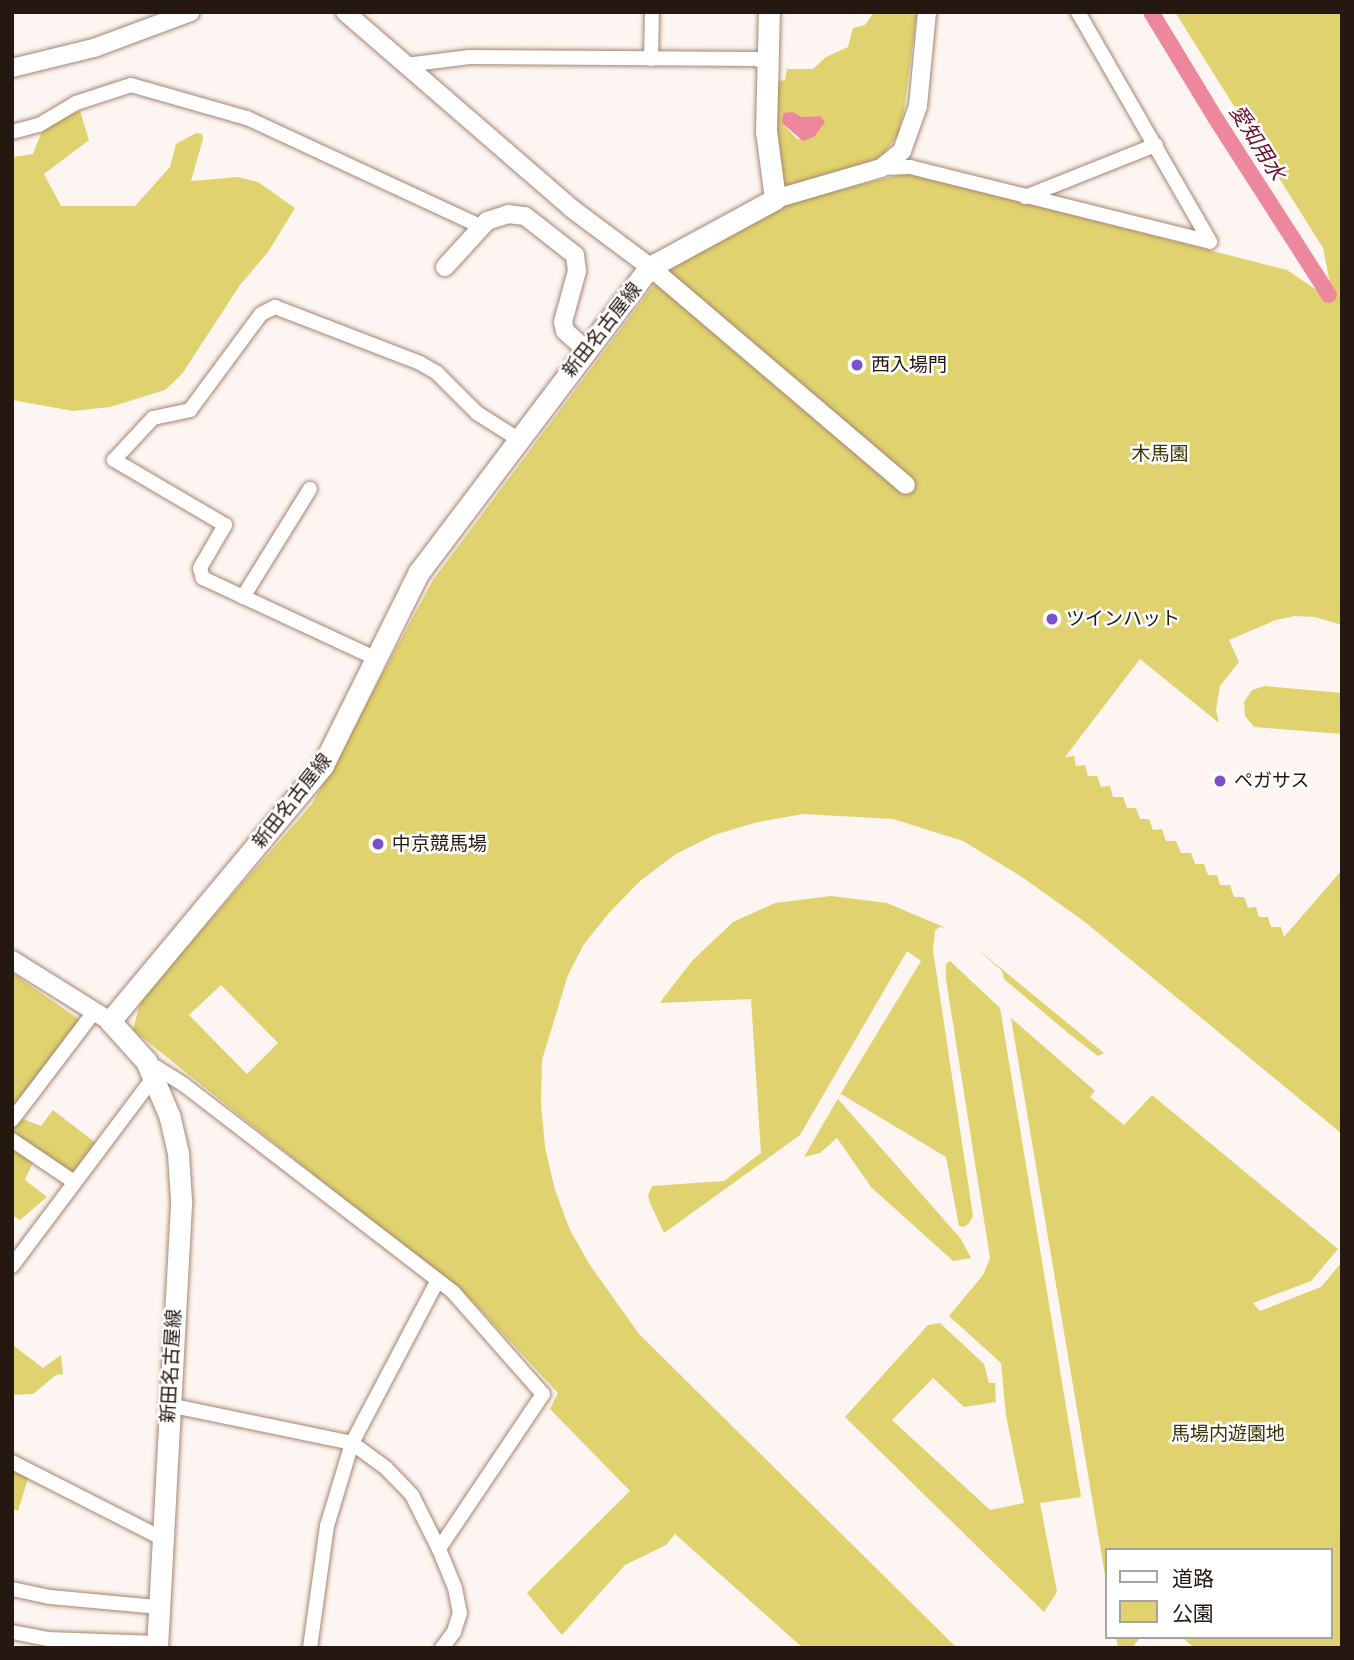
<!DOCTYPE html>
<meta charset="utf-8">
<style>
body{margin:0}
#map{position:relative;width:1354px;height:1660px;overflow:hidden;background:#fdf5f1;font-family:Ubuntu,"Noto Sans JP",sans-serif}
div>[style]{position:absolute}
[style*='--x']{left:calc(var(--x)*1px);top:calc(var(--y)*1px);width:calc(var(--w)*1px);rotate:calc(var(--a)*1deg)}
.green>*{inset:0;background:#e0d26e}
.water>*{inset:0;background:#ed879e}
.canal>*{height:16px;margin:-8px;padding:0 8px;transform-origin:8px;border-radius:8px;background:#ed879e}
.roads{filter:drop-shadow(0 0 2px #a58570) drop-shadow(0 0 2px #a58570)}
.minor>*{height:14px;margin:-7px;padding:0 7px;transform-origin:7px;border-radius:7px;background:#fff}
.tertiary>*{height:18px;margin:-9px;padding:0 9px;transform-origin:9px;border-radius:9px;background:#fff}
.secondary>*{height:21px;margin:-10.5px;padding:0 10.5px;transform-origin:10.5px;border-radius:10.5px;background:#fff}
.dots>*{width:19px;height:19px;translate:-50% -50%;box-sizing:border-box;border:4px solid #fff;border-radius:50%}
span{translate:-50% -50%;white-space:nowrap;text-align:center;line-height:1.15;-webkit-text-stroke:5px #fff;paint-order:stroke}
.street-label{font-size:19px;color:#241810}
.poi-label{font-size:19px;color:#241810}
.left{translate:0 -50%;text-align:left}
.park-label{font-size:19px;color:#3a3305}
.water-label{font-size:21px;color:#690d2e;font-style:italic}
.frame{position:absolute;inset:0;border:14px solid #241810;pointer-events:none}
.legend{position:absolute;left:1105px;top:1548px;width:228px;height:91px;box-sizing:border-box;background:#fff;border:2px solid #a7a39f;margin:0;padding:9px 12px;list-style:none;font-size:21px;color:#241810}
.legend li{display:flex;align-items:center;gap:14px;height:35px}
.legend b{width:35px;border:2px solid #a7a39f}
</style>
<div id="map">
<div class="green">
<div style="clip-path:polygon(evenodd,874px 12px,917px 12px,904px 111px,898px 135px,881px 158px,865px 168px,785px 188px,778px 183px,771px 83px,785px 80px,787px 69px,813px 69px,826px 57px,848px 47px,853px 28px,865px 25px,874px 12px,793px 112px,802px 117px,820px 116px,798px 140px,782px 123px,793px 112px)"></div>
<div style="clip-path:polygon(evenodd,1175px 12px,1342px 12px,1342px 625px,1315px 617px,1295px 616px,1276px 620px,1229px 640px,1239px 662px,1220px 686px,1216px 710px,1219px 723px,1140px 659px,1065px 757px,1074px 756px,1076px 766px,1085px 765px,1088px 776px,1097px 776px,1101px 787px,1110px 786px,1113px 797px,1123px 797px,1127px 808px,1136px 808px,1140px 819px,1149px 819px,1153px 830px,1162px 829px,1166px 841px,1176px 841px,1181px 853px,1191px 853px,1195px 864px,1204px 864px,1208px 875px,1217px 875px,1220px 885px,1230px 885px,1234px 897px,1244px 897px,1248px 908px,1256px 907px,1259px 917px,1268px 917px,1271px 927px,1281px 927px,1284px 937px,1342px 870px,1342px 1134px,1085px 922px,1022px 877px,963px 841px,893px 819px,803px 814px,758px 822px,714px 835px,676px 854px,640px 881px,609px 913px,584px 944px,568px 975px,542px 1060px,541px 1102px,545px 1147px,555px 1190px,570px 1230px,590px 1265px,639px 1334px,957px 1648px,803px 1648px,675px 1534px,666px 1545px,625px 1565px,562px 1635px,527px 1593px,630px 1491px,550px 1409px,558px 1393px,462px 1290px,418px 1258px,133px 1030px,141px 999px,312px 804px,433px 580px,650px 290px,682px 259px,785px 203px,908px 173px,1287px 270px,1327px 297px,1332px 293px,1323px 248px,1175px 12px,221px 985px,278px 1043px,247px 1074px,189px 1015px,221px 985px)"></div>
<div style="clip-path:polygon(80px 111px,89px 140px,44px 174px,61px 206px,135px 206px,170px 167px,176px 144px,196px 133px,202px 134px,203px 139px,191px 181px,238px 177px,258px 182px,295px 208px,268px 252px,240px 285px,182px 374px,165px 390px,110px 407px,73px 411px,12px 400px,12px 157px,33px 154px,42px 131px,61px 118px)"></div>
<div style="clip-path:polygon(1265px 686px,1342px 693px,1342px 734px,1254px 727px,1245px 716px,1244px 702px,1252px 690px)"></div>
<div style="clip-path:polygon(831px 896px,887px 903px,946px 928px,939px 927px,935px 931px,933px 950px,973px 1216px,969px 1223px,964px 1227px,959px 1226px,946px 1157px,841px 1094px,838px 1099px,961px 1239px,971px 1258px,953px 1261px,871px 1187px,837px 1138px,820px 1153px,804px 1157px,847px 1083px,921px 961px,907px 951px,800px 1135px,664px 1233px,650px 1203px,648px 1195px,652px 1186px,724px 1181px,761px 1153px,751px 999px,660px 1003px,664px 997px,692px 961px,733px 922px,775px 903px)"></div>
<div style="clip-path:polygon(975px 947px,1104px 1053px,1098px 1056px,1068px 1033px,1004px 979px,1002px 971px)"></div>
<div style="clip-path:polygon(950px 961px,1000px 1008px,1081px 1497px,1040px 1503px,1057px 1592px,1044px 1612px,845px 1417px,928px 1325px,940px 1323px,984px 1364px,989px 1383px,995px 1383px,996px 1402px,964px 1407px,933px 1378px,892px 1420px,990px 1510px,1024px 1503px,1006px 1416px,1001px 1363px,949px 1316px,983px 1275px,990px 1258px,946px 979px,946px 964px)"></div>
<div style="clip-path:polygon(12px 973px,80px 1020px,12px 1109px)"></div>
<div style="clip-path:polygon(1011px 1018px,1095px 1091px,1090px 1097px,1124px 1125px,1152px 1095px,1338px 1249px,1311px 1281px,1253px 1303px,1260px 1311px,1321px 1287px,1342px 1262px,1342px 1648px,1194px 1648px,1182px 1637px,1331px 1637px,1331px 1550px,1107px 1550px,1107px 1587px)"></div>
<div style="clip-path:polygon(53px 1110px,97px 1144px,73px 1178px,12px 1136px,12px 1128px,20px 1118px,41px 1126px)"></div>
<div style="clip-path:polygon(12px 1147px,33px 1162px,25px 1180px,47px 1197px,20px 1220px,12px 1215px)"></div>
<div style="clip-path:polygon(14px 1346px,43px 1368px,61px 1355px,63px 1374px,56px 1375px,33px 1394px,12px 1395px)"></div>
<div style="clip-path:polygon(12px 1466px,29px 1475px,18px 1511px,12px 1509px)"></div>
<div style="clip-path:polygon(1116px 1637px,1141px 1637px,1134px 1645px,1136px 1648px,1118px 1648px)"></div>
</div>
<div class="water">
<div style="clip-path:polygon(793px 112px,802px 117px,820px 116px,825px 122px,814px 137px,803px 141px,782px 123px,783px 113px)"></div>
</div>
<div class="canal">
<div style="--x:1151;--y:12;--w:125;--a:58.7"></div>
<div style="--x:1216;--y:119;--w:209;--a:57.3"></div>
</div>
<div class="roads">
<div class="minor">
<div style="--x:1078;--y:12;--w:265;--a:60.1"></div>
<div style="--x:651;--y:59;--w:47;--a:-88.8"></div>
<div style="--x:406;--y:65;--w:64;--a:-7.2"></div>
<div style="--x:469;--y:57;--w:287;--a:0.4"></div>
<div style="--x:756;--y:59;--w:11;--a:22"></div>
<div style="--x:12;--y:132;--w:28;--a:-15"></div>
<div style="--x:39;--y:125;--w:43;--a:-30.7"></div>
<div style="--x:76;--y:103;--w:58;--a:-18.1"></div>
<div style="--x:131;--y:85;--w:121;--a:15.9"></div>
<div style="--x:247;--y:118;--w:257;--a:24.9"></div>
<div style="--x:881;--y:168;--w:29;--a:-2"></div>
<div style="--x:910;--y:167;--w:309;--a:14"></div>
<div style="--x:1025;--y:197;--w:141;--a:-21.7"></div>
<div style="--x:243;--y:597;--w:127;--a:-58.2"></div>
<div style="--x:375;--y:658;--w:190;--a:-155.1"></div>
<div style="--x:203;--y:578;--w:10;--a:-107"></div>
<div style="--x:200;--y:568;--w:50;--a:-59.8"></div>
<div style="--x:225;--y:525;--w:129;--a:-149.6"></div>
<div style="--x:114;--y:460;--w:57;--a:-47.1"></div>
<div style="--x:153;--y:418;--w:38;--a:-12"></div>
<div style="--x:190;--y:410;--w:119;--a:-53.5"></div>
<div style="--x:261;--y:314;--w:16;--a:-27"></div>
<div style="--x:275;--y:307;--w:155;--a:21.1"></div>
<div style="--x:420;--y:363;--w:20;--a:30"></div>
<div style="--x:437;--y:373;--w:57;--a:45"></div>
<div style="--x:477;--y:413;--w:49;--a:32.4"></div>
<div style="--x:146;--y:1061;--w:44;--a:31.9"></div>
<div style="--x:183;--y:1084;--w:341;--a:37.6"></div>
<div style="--x:453;--y:1292;--w:136;--a:48.6"></div>
<div style="--x:543;--y:1394;--w:187;--a:123.9"></div>
<div style="--x:439;--y:1549;--w:60;--a:-116.6"></div>
<div style="--x:412;--y:1495;--w:37;--a:-134"></div>
<div style="--x:386;--y:1468;--w:42;--a:-143.7"></div>
<div style="--x:352;--y:1443;--w:187;--a:-168.3"></div>
<div style="--x:12;--y:1120;--w:136;--a:-52.8"></div>
<div style="--x:12;--y:1140;--w:75;--a:34.1"></div>
<div style="--x:12;--y:1266;--w:236;--a:-53.1"></div>
<div style="--x:12;--y:1462;--w:167;--a:27"></div>
<div style="--x:439;--y:1549;--w:42;--a:67.7"></div>
<div style="--x:455;--y:1588;--w:25;--a:79"></div>
<div style="--x:460;--y:1613;--w:20;--a:108"></div>
<div style="--x:454;--y:1632;--w:20;--a:127"></div>
<div style="--x:12;--y:1589;--w:39;--a:12"></div>
<div style="--x:50;--y:1597;--w:107;--a:5.3"></div>
<div style="--x:12;--y:1632;--w:36;--a:11"></div>
<div style="--x:47;--y:1639;--w:110;--a:2.1"></div>
<div style="--x:310;--y:1648;--w:123;--a:-82.1"></div>
<div style="--x:327;--y:1526;--w:87;--a:-73.2"></div>
<div style="--x:352;--y:1443;--w:182;--a:-62.2"></div>
</div>
<div class="tertiary">
<div style="--x:345;--y:12;--w:299;--a:40.9"></div>
<div style="--x:571;--y:208;--w:99;--a:36.8"></div>
<div style="--x:650;--y:267;--w:336;--a:40.4"></div>
<div style="--x:12;--y:68;--w:84;--a:-13.7"></div>
<div style="--x:94;--y:48;--w:103;--a:-20.4"></div>
<div style="--x:775;--y:199;--w:110;--a:-16.3"></div>
<div style="--x:881;--y:168;--w:27;--a:-39"></div>
<div style="--x:902;--y:151;--w:48;--a:-70.4"></div>
<div style="--x:918;--y:106;--w:94;--a:-84.5"></div>
<div style="--x:445;--y:267;--w:62;--a:-47.6"></div>
<div style="--x:487;--y:221;--w:22;--a:-18"></div>
<div style="--x:508;--y:214;--w:17;--a:7"></div>
<div style="--x:525;--y:216;--w:63;--a:38"></div>
<div style="--x:575;--y:255;--w:16;--a:83"></div>
<div style="--x:577;--y:271;--w:53;--a:105.4"></div>
<div style="--x:563;--y:322;--w:9;--a:77"></div>
<div style="--x:565;--y:331;--w:28;--a:42"></div>
<div style="--x:12;--y:960;--w:115;--a:31.9"></div>
</div>
<div class="secondary">
<div style="--x:157;--y:1648;--w:449;--a:-86.9"></div>
<div style="--x:181;--y:1200;--w:47;--a:-93.7"></div>
<div style="--x:178;--y:1153;--w:39;--a:-103"></div>
<div style="--x:169;--y:1115;--w:59;--a:-113.1"></div>
<div style="--x:146;--y:1061;--w:54;--a:-132"></div>
<div style="--x:110;--y:1021;--w:333;--a:-50.2"></div>
<div style="--x:323;--y:765;--w:216;--a:-63.6"></div>
<div style="--x:419;--y:572;--w:383;--a:-52.9"></div>
<div style="--x:650;--y:267;--w:142;--a:-28.5"></div>
<div style="--x:775;--y:199;--w:69;--a:-97.5"></div>
<div style="--x:766;--y:131;--w:119;--a:-88.6"></div>
</div>
</div>
<div class="dots">
<div style="left:857px;top:365px;background:#7a51ca"></div>
<div style="left:1052px;top:619px;background:#7a51ca"></div>
<div style="left:1220px;top:781px;background:#7a51ca"></div>
<div style="left:378px;top:844px;background:#7a51ca"></div>
</div>
<div class="street-label">
<span style="left:602px;top:330px;rotate:-52deg">新田名古屋線</span>
<span style="left:292px;top:801px;rotate:-52deg">新田名古屋線</span>
<span style="left:171px;top:1366px;rotate:-87deg">新田名古屋線</span>
</div>
<div class="poi-label">
<span class="left" style="left:871px;top:365px">西入場門</span>
<span class="left" style="left:1066px;top:619px">ツインハット</span>
<span class="left" style="left:1234px;top:781px">ペガサス</span>
<span class="left" style="left:392px;top:844px">中京競馬場</span>
</div>
<div class="park-label">
<span style="left:1160px;top:454px">木馬園</span>
<span style="left:1228px;top:1434px">馬場内遊園地</span>
</div>
<div class="water-label">
<span style="left:1258px;top:142px;rotate:58deg">愛知用水</span>
</div>
<div class="frame"></div>
<ul class="legend">
<li><b style="height:9px;background:#fff"></b>道路</li>
<li><b style="height:19px;background:#e0d26e"></b>公園</li>
</ul>
</div>
